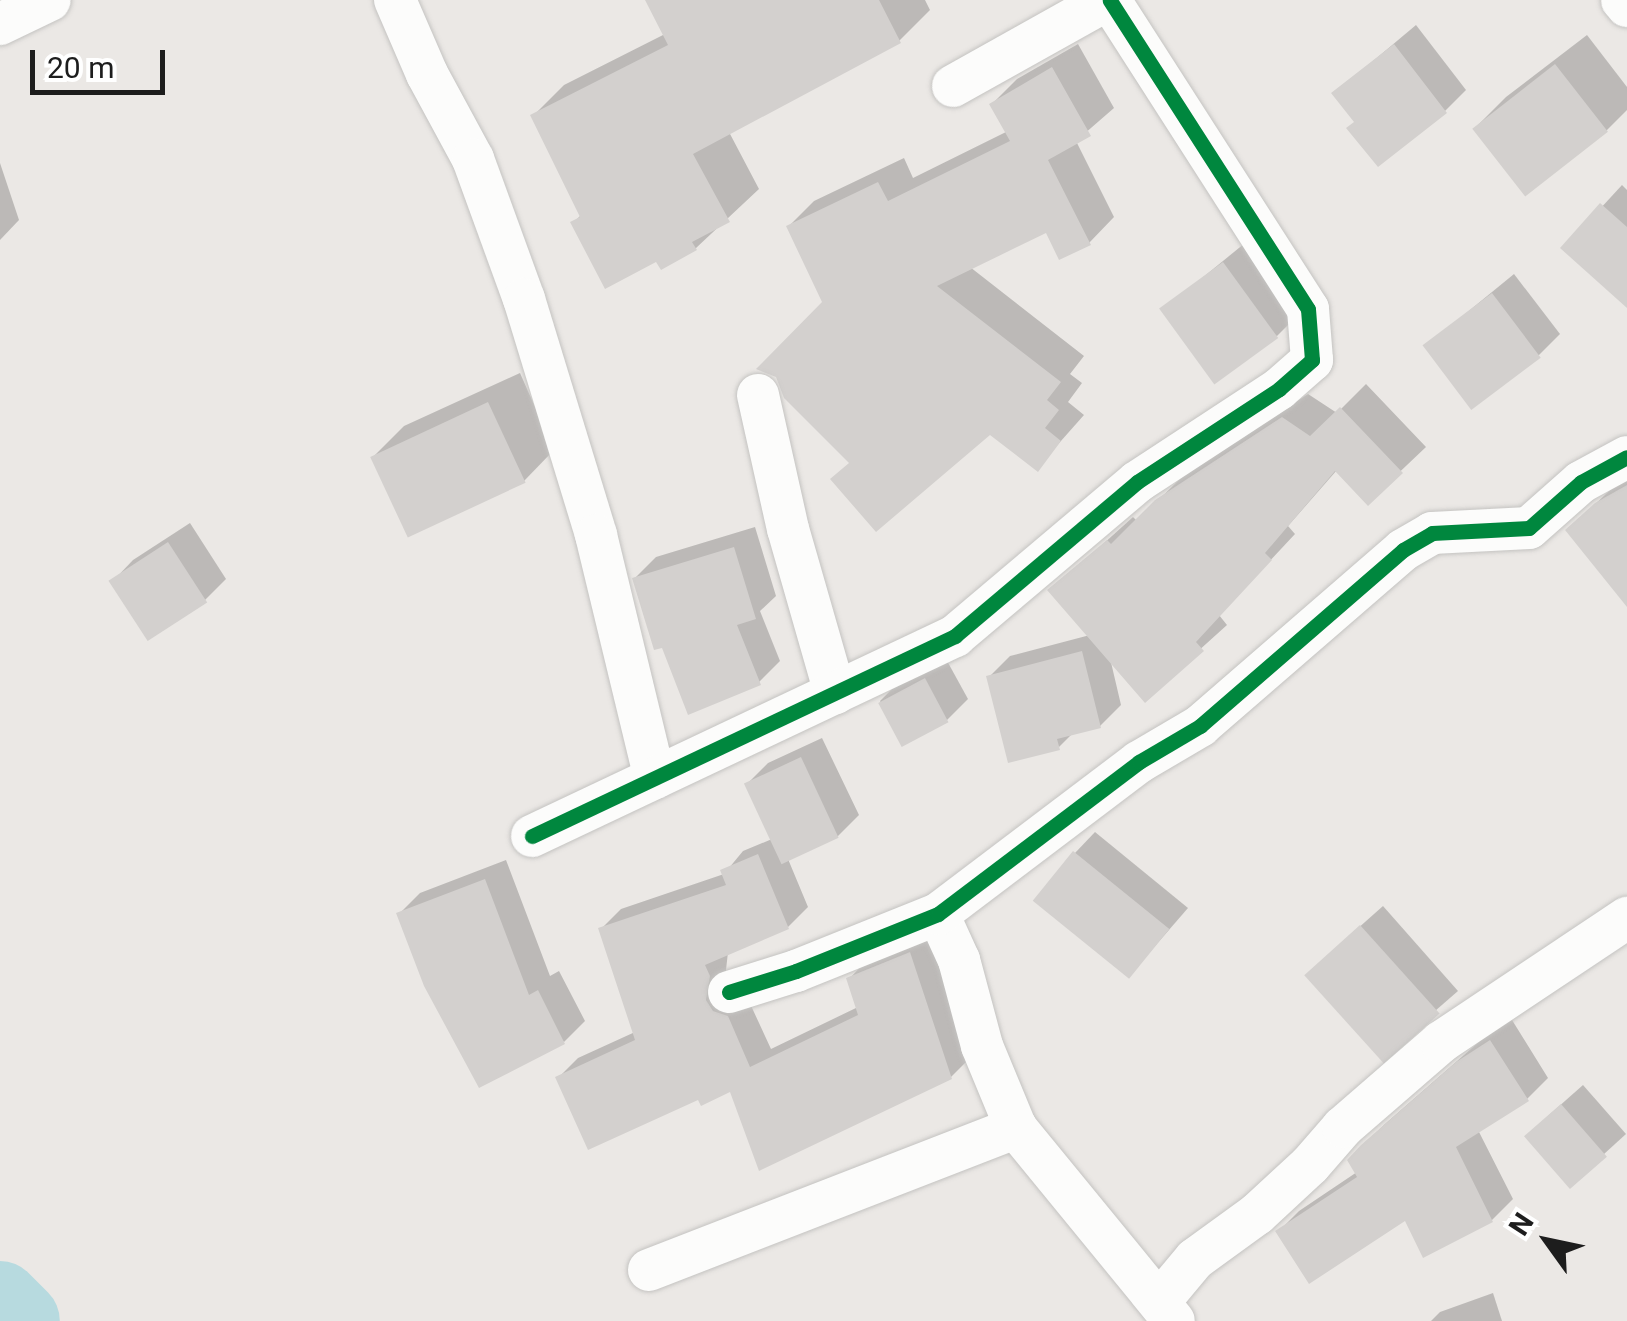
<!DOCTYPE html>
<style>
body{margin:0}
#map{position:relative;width:1627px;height:1321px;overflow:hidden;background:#ebe8e5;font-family:Roboto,sans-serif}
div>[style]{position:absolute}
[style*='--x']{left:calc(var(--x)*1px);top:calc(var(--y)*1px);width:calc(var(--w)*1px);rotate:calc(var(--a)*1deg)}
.shadow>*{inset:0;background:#0003}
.river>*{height:80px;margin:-40px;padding:0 40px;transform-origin:40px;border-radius:40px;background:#b7dadf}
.building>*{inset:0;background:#d3d0ce;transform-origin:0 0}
.roads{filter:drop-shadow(0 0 2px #c4c3c1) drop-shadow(0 0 2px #c4c3c1)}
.street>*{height:42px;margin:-21px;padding:0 21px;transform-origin:21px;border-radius:21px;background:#fcfcfb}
.cycleway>*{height:15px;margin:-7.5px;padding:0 7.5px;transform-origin:7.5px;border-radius:7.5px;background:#00873e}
span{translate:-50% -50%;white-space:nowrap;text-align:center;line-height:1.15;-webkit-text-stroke:9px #fff;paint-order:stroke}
.north{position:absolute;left:1497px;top:1191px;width:100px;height:100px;-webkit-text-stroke:8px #fff;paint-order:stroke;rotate:303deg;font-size:28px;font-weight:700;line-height:40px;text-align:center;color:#1d1d1d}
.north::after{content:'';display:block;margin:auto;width:35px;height:45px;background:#1d1d1d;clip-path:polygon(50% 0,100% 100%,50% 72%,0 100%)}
.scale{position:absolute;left:30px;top:50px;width:135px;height:45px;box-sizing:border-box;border:5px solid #1d1d1d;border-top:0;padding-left:12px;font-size:30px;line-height:35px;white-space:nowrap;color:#1d1d1d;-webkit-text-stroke:8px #fff;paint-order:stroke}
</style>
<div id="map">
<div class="shadow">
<div style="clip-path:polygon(646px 0,925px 0,930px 10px,899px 41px,729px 132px,759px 189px,696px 248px,657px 258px,573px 223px,582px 214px,533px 116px,564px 85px,665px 34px)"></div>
<div style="clip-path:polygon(1416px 25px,1466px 90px,1445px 111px,1357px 121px,1335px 93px)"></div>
<div style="clip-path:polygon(1587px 35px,1627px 87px,1627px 110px,1606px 131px,1475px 128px,1506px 97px)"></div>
<div style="clip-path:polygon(1078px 44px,1114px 108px,1076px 141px,1114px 217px,1089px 243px,1047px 229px,970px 267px,1084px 356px,1070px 374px,1082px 383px,1068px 402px,1084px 415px,1037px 468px,990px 432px,851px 461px,825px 302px,789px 226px,814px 201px,904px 158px,913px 178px,1008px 131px,992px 104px,1017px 79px)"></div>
<div style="clip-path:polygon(0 163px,19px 220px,0 240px)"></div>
<div style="clip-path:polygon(1622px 185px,1627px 190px,1627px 305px,1564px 248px)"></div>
<div style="clip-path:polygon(1245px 243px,1298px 315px,1277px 336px,1163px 310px)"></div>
<div style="clip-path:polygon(1514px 274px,1560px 334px,1539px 355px,1426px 346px)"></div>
<div style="clip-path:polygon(520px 373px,554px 450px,524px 481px,373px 457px,404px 426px)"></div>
<div style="clip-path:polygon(1366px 384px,1426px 447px,1368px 502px,1337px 470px,1288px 526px,1295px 534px,1219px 615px,1227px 625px,1145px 699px,1110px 658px,1121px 705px,1100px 726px,1074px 732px,1058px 748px,989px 677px,1010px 656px,1090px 635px,1051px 591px,1133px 517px,1137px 521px,1183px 476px,1308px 394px,1337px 413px)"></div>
<div style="clip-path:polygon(1627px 474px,1627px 583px,1568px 530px)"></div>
<div style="clip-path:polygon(190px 523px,226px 579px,205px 600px,113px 581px,133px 560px)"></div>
<div style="clip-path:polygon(755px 527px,776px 596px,760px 611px,780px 661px,759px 682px,635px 578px,656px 557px)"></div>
<div style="clip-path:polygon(946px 659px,968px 699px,947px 720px,904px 744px,880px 701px,901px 680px)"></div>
<div style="clip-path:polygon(822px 738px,859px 815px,838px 836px,788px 859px,808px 907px,788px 927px,728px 952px,725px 979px,747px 997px,771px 1049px,858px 1007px,849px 979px,869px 958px,930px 934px,971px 1057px,951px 1077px,760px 1168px,732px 1089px,699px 1096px,558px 1078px,578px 1058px,635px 1032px,601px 929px,621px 909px,724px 874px,743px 851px,772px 839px,747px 784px,768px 763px)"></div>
<div style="clip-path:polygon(1095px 832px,1188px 908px,1129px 976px,1075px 853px)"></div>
<div style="clip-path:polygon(506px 860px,550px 976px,559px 971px,585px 1021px,564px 1042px,399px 914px,420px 893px)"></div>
<div style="clip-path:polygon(1383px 906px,1458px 991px,1381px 1058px,1329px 954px)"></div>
<div style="clip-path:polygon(1512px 1020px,1548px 1078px,1527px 1099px,1478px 1130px,1513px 1199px,1492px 1220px,1406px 1218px,1278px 1232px,1299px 1211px,1357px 1172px,1363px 1146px,1385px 1124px,1480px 1041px)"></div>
<div style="clip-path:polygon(1583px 1085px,1626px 1134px,1570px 1185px,1548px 1116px)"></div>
<div style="clip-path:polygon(1493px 1293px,1502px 1321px,1431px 1321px,1440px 1312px)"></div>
</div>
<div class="river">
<div style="--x:0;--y:1301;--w:28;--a:45"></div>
</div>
<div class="building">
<div style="clip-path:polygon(645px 0,879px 0,901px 43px,693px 154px,730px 222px,692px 242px,697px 250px,661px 270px,656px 262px,605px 289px,570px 222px,580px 217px,530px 115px,668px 45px)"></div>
<div style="clip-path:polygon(1394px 44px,1447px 113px,1378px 167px,1346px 128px,1354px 122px,1331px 93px)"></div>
<div style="left:1555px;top:64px;width:86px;height:105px;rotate:52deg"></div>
<div style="clip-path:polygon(1052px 67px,1091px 136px,1048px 160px,1091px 245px,1059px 260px,1046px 233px,937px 286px,1061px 382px,1047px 400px,1059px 410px,1045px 428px,1061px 441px,1038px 472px,990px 435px,876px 532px,830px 479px,849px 463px,784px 398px,776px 377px,756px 369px,822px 302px,786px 226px,878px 182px,888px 201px,1010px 141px,989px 104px)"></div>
<div style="clip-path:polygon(1600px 203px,1627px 227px,1627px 308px,1560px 248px)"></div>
<div style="left:1223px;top:262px;width:94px;height:79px;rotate:54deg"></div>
<div style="left:1492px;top:293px;width:81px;height:87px;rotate:53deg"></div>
<div style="left:488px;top:402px;width:89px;height:130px;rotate:65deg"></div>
<div style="clip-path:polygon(1340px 407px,1403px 473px,1368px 506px,1335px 471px,1265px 553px,1272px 560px,1196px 642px,1204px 651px,1145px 703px,1047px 590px,1107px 540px,1111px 544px,1155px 500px,1282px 417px,1310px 436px)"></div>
<div style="clip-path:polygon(1627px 485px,1627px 607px,1565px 530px,1595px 503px)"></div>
<div style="left:168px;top:542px;width:72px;height:71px;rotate:57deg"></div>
<div style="clip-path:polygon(734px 547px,756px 619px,737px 625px,761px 685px,688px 715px,662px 648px,654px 650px,632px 578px)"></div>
<div style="clip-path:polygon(1082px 651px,1101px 728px,1057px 739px,1060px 750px,1008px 763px,986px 676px)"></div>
<div style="left:925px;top:678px;width:50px;height:53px;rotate:62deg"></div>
<div style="left:801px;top:757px;width:89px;height:63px;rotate:65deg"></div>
<div style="left:1073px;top:851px;width:124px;height:64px;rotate:39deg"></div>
<div style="clip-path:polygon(758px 854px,789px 929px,705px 965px,710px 976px,706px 1000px,713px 1011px,728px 1016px,750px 1067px,858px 1015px,846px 978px,910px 952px,952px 1079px,759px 1171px,730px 1092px,701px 1106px,698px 1100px,588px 1150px,555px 1077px,635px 1040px,598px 928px,726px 885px,720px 870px)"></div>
<div style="clip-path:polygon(485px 879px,529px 995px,538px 990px,565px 1044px,479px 1088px,424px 986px,396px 913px)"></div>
<div style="left:1360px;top:925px;width:119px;height:75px;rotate:48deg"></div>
<div style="clip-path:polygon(1490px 1040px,1529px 1101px,1456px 1147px,1493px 1222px,1423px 1258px,1405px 1221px,1309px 1284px,1275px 1231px,1357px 1177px,1347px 1160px,1361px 1145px,1456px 1062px)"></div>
<div style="left:1561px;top:1104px;width:70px;height:49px;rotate:49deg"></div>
</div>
<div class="roads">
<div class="street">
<div style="--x:395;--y:0;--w:81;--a:66.6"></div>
<div style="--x:427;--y:74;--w:97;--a:61.6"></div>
<div style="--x:473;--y:159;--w:149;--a:70"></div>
<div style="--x:524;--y:299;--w:247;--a:73"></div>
<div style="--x:596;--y:535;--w:250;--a:76.4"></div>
<div style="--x:1622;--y:0;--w:8;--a:50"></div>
<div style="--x:0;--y:24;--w:55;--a:-25.6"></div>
<div style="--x:953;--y:86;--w:176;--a:-29.2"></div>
<div style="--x:758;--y:395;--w:137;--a:77.4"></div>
<div style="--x:788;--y:529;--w:171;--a:74"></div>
<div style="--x:532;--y:836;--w:468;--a:-25.3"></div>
<div style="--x:955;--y:636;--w:238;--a:-40.2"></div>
<div style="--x:1137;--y:482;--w:170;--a:-33.2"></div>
<div style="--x:1279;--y:389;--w:44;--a:-41.3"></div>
<div style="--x:1312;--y:360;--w:51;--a:-94.5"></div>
<div style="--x:1308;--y:309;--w:367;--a:-122.7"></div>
<div style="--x:938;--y:914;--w:51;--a:65.5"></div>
<div style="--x:959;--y:960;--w:89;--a:75"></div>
<div style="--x:982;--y:1046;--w:89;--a:67.5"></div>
<div style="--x:1016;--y:1128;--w:249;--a:50.7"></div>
<div style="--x:729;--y:992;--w:70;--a:-17.4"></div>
<div style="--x:796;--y:971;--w:153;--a:-21.9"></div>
<div style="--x:938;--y:914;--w:252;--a:-37.1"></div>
<div style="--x:1139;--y:762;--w:71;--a:-30.5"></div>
<div style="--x:1200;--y:726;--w:269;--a:-40.9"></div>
<div style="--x:1403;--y:550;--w:34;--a:-30"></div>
<div style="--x:1432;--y:533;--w:97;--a:-3"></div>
<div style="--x:1529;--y:528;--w:69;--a:-41.5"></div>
<div style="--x:1581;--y:482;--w:52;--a:-28.5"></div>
<div style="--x:649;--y:1270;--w:394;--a:-21.2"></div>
<div style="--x:1159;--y:1302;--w:56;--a:-50.1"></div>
<div style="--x:1195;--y:1259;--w:77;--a:-36"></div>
<div style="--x:1257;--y:1214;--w:72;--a:-42.8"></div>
<div style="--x:1310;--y:1165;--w:50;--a:-49"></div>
<div style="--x:1343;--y:1127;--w:130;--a:-40.9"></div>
<div style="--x:1441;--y:1042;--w:224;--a:-33.7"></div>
</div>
</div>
<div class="cycleway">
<div style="--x:532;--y:836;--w:468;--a:-25.3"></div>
<div style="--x:955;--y:636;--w:238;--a:-40.2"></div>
<div style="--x:1137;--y:482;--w:170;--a:-33.2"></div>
<div style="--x:1279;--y:389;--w:44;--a:-41.3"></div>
<div style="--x:1312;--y:360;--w:51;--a:-94.5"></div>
<div style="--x:1308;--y:309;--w:367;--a:-122.7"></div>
<div style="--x:729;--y:992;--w:70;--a:-17.4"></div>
<div style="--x:796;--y:971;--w:153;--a:-21.9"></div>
<div style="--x:938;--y:914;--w:252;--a:-37.1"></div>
<div style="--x:1139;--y:762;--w:71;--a:-30.5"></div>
<div style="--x:1200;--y:726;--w:269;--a:-40.9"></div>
<div style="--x:1403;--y:550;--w:34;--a:-30"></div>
<div style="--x:1432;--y:533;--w:97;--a:-3"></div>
<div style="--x:1529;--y:528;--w:69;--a:-41.5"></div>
<div style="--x:1581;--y:482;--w:52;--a:-28.5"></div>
</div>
<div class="north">N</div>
<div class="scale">20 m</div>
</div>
